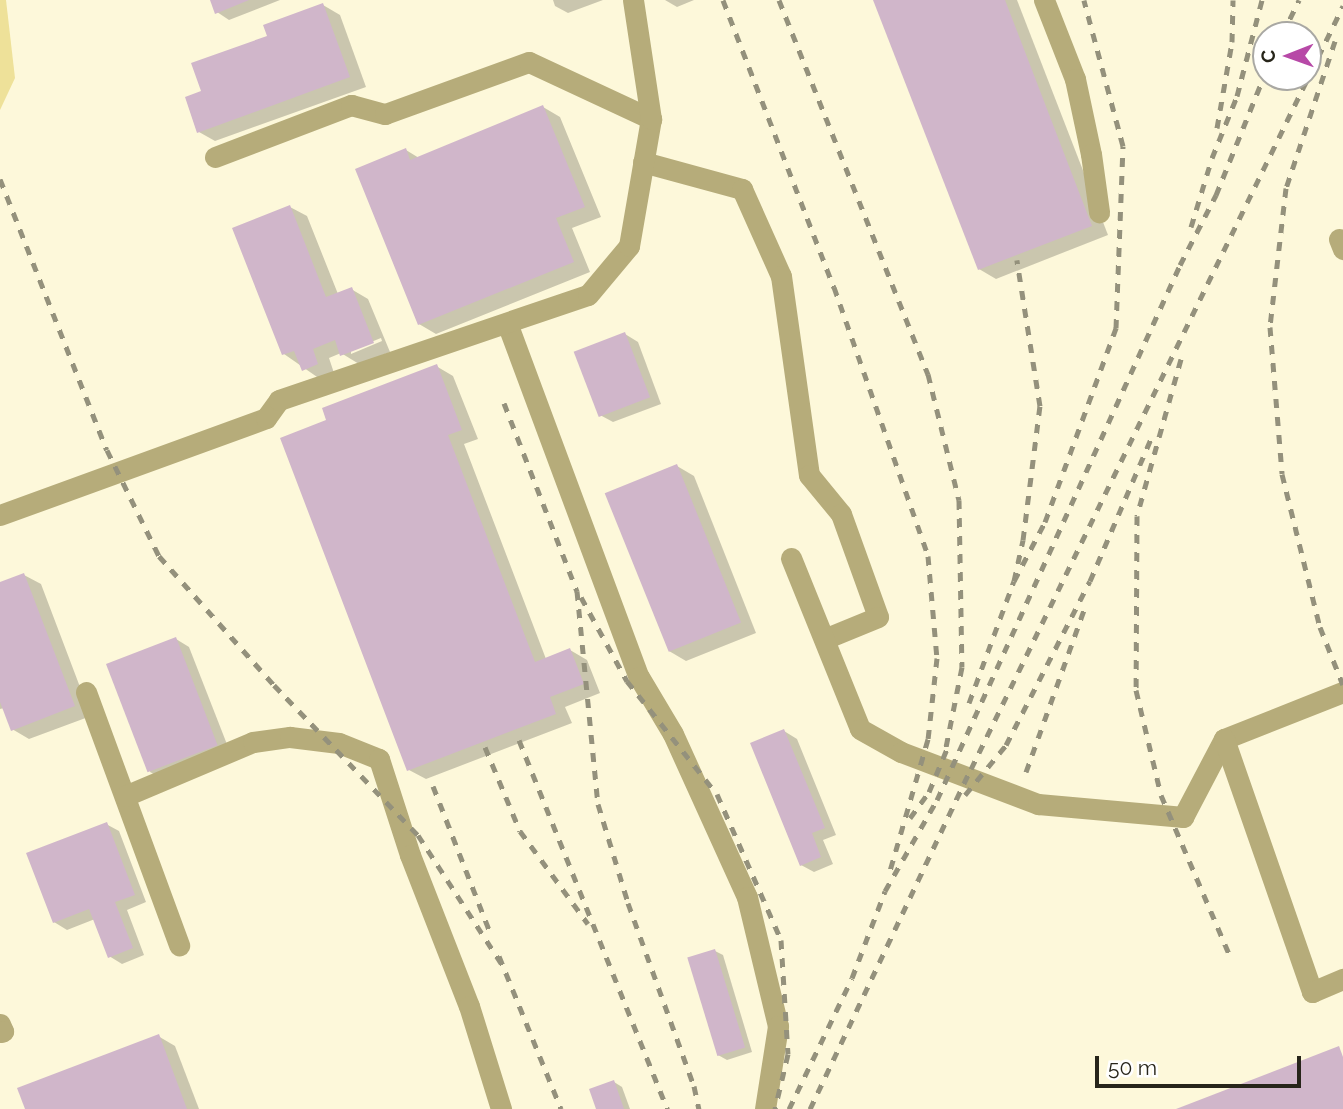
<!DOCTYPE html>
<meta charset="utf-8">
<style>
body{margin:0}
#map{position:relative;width:1343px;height:1109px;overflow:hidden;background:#fdf8da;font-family:Raleway,sans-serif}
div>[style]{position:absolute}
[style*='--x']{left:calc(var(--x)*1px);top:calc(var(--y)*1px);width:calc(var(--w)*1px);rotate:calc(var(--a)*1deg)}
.water>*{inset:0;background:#eee199}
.shadow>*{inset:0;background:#0003}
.building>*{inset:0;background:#d0b6ca;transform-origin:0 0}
.minor>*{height:21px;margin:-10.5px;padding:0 10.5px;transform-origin:10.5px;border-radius:10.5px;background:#b6ac7a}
.rail>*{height:5px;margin-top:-2.5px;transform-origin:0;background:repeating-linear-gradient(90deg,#94917c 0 9px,transparent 0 18px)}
span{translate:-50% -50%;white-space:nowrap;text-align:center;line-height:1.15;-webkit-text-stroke:5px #fff;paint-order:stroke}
.north{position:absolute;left:1252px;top:21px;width:70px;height:70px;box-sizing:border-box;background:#fff;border:2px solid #a9a8a3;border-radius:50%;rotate:269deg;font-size:19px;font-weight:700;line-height:28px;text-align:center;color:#27251a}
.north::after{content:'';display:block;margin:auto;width:24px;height:32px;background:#b749a7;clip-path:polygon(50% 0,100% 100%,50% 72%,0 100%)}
.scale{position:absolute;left:1095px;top:1056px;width:206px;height:32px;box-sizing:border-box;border:4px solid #27251a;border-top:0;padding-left:9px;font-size:21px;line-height:24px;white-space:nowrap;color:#27251a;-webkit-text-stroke:5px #fff;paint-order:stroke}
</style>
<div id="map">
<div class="water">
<div style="clip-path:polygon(0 0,6px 0,15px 78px,0 110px)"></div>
</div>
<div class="shadow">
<div style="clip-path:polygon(212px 0,280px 0,229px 20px,217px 12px)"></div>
<div style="clip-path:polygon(553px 0,603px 0,568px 13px,555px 6px)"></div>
<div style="clip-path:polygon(665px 0,694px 0,677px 7px)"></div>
<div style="clip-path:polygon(875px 0,1017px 0,1108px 235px,996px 279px,979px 269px)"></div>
<div style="clip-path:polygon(323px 5px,340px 15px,366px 87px,215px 141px,199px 132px,203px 92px,269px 37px)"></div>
<div style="clip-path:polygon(543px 107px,560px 117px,601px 217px,572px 228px,590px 272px,436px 334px,419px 324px,406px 150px,419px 158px)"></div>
<div style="clip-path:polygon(evenodd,290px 207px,307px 216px,338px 294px,351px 289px,368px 299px,390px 352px,359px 364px,341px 353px,329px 358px,334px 373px,320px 379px,284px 354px,290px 207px,381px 338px,382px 341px,351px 354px,351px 350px,381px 338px)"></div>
<div style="clip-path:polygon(625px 334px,638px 342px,661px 404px,613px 422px,600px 415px)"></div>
<div style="clip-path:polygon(436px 366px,453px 376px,478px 439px,464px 444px,546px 659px,570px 650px,587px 660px,600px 693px,565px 707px,572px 723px,426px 779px,409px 770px,329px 421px)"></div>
<div style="clip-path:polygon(677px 466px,694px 476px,756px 633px,686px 661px,669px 651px)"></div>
<div style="clip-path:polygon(24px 575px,41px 584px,91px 716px,29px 739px,12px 729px,4px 708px,0 709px,0 584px)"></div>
<div style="clip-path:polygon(176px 639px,189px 647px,230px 752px,163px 779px,150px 772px)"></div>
<div style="clip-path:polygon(784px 731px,797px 739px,836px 835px,823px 840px,833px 864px,814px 872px,801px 865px)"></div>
<div style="clip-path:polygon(106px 824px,119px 831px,146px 902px,127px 910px,144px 955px,122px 964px,109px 956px,95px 919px,67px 930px,54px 922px)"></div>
<div style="clip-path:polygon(715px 951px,723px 955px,752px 1052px,727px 1060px,718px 1055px)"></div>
<div style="clip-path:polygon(158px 1036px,175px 1046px,199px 1109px,27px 1109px)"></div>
<div style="clip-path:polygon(614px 1082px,622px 1087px,630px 1109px,598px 1109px)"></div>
</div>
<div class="building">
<div style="clip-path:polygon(210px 0,249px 0,215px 14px)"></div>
<div style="clip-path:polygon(873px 0,1005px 0,1092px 226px,978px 270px)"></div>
<div style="clip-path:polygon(323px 3px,350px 77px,197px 133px,185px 97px,201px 91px,191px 63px,267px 36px,263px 25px)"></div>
<div style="clip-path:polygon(543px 105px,585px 207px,556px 218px,574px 262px,418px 325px,355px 169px,406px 148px,410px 160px)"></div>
<div style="clip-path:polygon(290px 205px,326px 297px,352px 287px,374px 343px,340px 356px,335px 340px,313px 349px,318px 364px,302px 371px,294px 351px,282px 355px,232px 228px)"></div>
<div style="left:625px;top:332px;width:70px;height:55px;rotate:69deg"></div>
<div style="clip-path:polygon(437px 364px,462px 430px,448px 435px,535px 662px,570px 648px,584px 684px,550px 697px,556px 714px,407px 771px,280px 438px,326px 420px,322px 408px)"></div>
<div style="left:677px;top:464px;width:171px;height:78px;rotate:68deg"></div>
<div style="clip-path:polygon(24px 573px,75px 706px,11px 731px,0 702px,0 582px)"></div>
<div style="left:176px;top:637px;width:116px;height:75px;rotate:69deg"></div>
<div style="clip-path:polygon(784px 729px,825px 828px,812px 833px,821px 857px,800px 866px,750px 743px)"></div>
<div style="clip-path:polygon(107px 822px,135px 895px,115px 902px,133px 948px,108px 958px,89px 909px,53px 923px,26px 853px)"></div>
<div style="left:715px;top:949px;width:103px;height:29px;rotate:73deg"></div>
<div style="clip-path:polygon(159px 1034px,187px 1109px,25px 1109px,17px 1088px)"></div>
<div style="clip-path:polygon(1339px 1046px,1343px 1057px,1343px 1109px,1176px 1109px)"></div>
<div style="clip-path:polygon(614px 1080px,624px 1109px,596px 1109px,589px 1089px)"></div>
</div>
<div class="minor">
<div style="--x:1044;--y:0;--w:85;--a:68.6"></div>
<div style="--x:1075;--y:79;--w:77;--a:78"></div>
<div style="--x:1091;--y:154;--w:59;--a:82.1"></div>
<div style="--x:215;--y:157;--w:146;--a:-20.9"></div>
<div style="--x:351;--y:105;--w:35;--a:15"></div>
<div style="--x:385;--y:114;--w:153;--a:-19.9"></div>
<div style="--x:529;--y:62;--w:135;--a:25"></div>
<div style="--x:643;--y:162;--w:103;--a:15.3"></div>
<div style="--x:742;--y:189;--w:95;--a:65.9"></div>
<div style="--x:781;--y:276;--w:201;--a:82"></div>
<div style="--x:809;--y:475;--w:50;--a:50.6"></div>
<div style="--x:841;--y:514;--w:109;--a:70.2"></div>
<div style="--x:878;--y:617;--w:58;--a:157.8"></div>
<div style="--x:1339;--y:239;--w:11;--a:68"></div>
<div style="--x:507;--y:323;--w:378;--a:69.6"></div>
<div style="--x:639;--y:677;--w:66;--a:59.2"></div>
<div style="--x:673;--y:734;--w:179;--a:65.6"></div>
<div style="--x:747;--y:897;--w:133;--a:76.5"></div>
<div style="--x:778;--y:1026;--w:84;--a:98.9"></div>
<div style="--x:0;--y:515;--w:283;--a:-20"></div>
<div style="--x:266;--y:418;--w:22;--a:-54"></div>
<div style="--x:279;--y:400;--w:326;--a:-18.8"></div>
<div style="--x:588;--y:295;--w:64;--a:-50.1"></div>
<div style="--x:629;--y:246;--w:129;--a:-80.2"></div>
<div style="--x:651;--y:119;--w:120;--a:-98.6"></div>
<div style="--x:791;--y:558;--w:184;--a:68"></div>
<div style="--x:860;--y:729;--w:47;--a:29.3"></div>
<div style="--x:901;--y:752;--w:147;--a:20.8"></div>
<div style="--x:1038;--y:804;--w:146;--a:5.1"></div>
<div style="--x:1183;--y:817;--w:88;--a:-62.3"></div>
<div style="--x:1224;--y:739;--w:128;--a:-21.6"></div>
<div style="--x:86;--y:692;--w:270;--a:69.8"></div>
<div style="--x:1224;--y:739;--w:268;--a:70.8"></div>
<div style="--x:1312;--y:992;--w:34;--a:-23"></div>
<div style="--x:125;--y:796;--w:139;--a:-22.9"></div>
<div style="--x:253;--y:742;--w:37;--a:-8"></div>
<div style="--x:290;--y:737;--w:49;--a:7"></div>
<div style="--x:339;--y:743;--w:43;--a:21.8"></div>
<div style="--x:379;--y:759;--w:101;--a:72.1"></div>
<div style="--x:410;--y:855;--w:162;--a:68.7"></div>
<div style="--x:469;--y:1006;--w:108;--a:72.7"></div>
<div style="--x:0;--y:1024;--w:8;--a:67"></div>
<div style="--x:3;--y:1031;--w:3;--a:162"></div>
</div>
<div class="rail">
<div style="--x:723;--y:0;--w:308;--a:68.9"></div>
<div style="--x:834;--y:287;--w:285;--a:70.7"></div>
<div style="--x:928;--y:556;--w:102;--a:85"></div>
<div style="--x:937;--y:658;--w:81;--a:96.3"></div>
<div style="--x:928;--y:739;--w:137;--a:106.1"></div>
<div style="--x:779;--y:0;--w:403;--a:68.3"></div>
<div style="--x:928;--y:374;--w:130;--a:76.2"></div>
<div style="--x:959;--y:500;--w:167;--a:89"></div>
<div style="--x:962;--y:667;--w:87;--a:101.3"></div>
<div style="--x:1282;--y:35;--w:39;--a:-64"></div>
<div style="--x:1335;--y:41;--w:155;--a:108.4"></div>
<div style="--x:1286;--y:188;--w:140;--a:96.6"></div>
<div style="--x:1270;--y:327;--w:147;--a:85.3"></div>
<div style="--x:1282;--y:474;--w:158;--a:76.1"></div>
<div style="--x:1320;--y:627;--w:62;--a:68.4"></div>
<div style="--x:1217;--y:128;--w:87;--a:-80.1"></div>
<div style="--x:1232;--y:42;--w:42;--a:-88.6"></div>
<div style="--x:0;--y:179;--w:291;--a:68.5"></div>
<div style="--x:107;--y:450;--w:118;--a:63.9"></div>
<div style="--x:159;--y:556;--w:173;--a:48.3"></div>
<div style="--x:274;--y:685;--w:208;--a:46.2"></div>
<div style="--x:418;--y:835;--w:153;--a:57"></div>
<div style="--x:1191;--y:227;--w:72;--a:-73.1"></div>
<div style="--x:1212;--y:158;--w:67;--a:-68"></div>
<div style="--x:1237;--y:96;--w:99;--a:-75.4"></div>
<div style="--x:1181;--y:359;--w:163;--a:105.7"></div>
<div style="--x:1137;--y:516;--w:174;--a:90.3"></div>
<div style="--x:1136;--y:690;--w:108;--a:76.6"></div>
<div style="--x:1161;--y:795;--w:177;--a:66.8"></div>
<div style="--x:504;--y:403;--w:202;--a:68.8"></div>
<div style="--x:577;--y:591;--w:214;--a:84.4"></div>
<div style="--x:598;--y:804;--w:103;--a:73.1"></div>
<div style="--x:628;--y:903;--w:195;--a:70.2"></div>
<div style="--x:694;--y:1086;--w:24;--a:78"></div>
<div style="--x:1014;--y:581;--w:67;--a:-62.3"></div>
<div style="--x:1045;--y:522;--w:207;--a:-69.9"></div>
<div style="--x:1116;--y:328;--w:182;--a:-87.8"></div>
<div style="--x:1123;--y:146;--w:151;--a:-105"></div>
<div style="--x:581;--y:597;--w:96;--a:61.3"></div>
<div style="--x:627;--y:681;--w:144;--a:51.5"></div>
<div style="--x:717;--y:794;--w:159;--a:66.3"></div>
<div style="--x:781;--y:940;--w:114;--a:86.5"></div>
<div style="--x:788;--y:1054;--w:57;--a:103.3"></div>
<div style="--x:969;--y:703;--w:130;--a:-69.8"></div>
<div style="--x:1014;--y:581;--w:42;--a:-77.6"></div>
<div style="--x:1023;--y:540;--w:135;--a:-82.8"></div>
<div style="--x:1040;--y:406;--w:148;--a:-99"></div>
<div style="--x:519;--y:740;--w:398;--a:68.1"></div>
<div style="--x:485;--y:747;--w:91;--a:67.4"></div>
<div style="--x:520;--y:831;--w:115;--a:53.8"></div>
<div style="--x:1026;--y:772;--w:178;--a:-70.3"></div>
<div style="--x:433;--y:786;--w:155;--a:68.7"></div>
<div style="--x:965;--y:795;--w:65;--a:-50.6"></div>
<div style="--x:1006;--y:745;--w:184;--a:-62.9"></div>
<div style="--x:1090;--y:581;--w:158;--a:-66.8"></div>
<div style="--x:910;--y:818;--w:32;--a:-54"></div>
<div style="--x:929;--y:792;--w:52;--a:-67.4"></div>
<div style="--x:499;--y:956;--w:165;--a:67.9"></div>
<div style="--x:789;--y:1109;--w:145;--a:-64.3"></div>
<div style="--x:852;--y:978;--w:93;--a:-69.2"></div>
<div style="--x:885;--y:891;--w:105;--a:-60.3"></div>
<div style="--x:937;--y:800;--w:588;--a:-65.57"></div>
<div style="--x:1180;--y:265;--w:79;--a:-62.8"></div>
<div style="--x:1216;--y:195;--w:134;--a:-68"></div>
<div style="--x:810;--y:1109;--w:376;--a:-64.7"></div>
<div style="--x:971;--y:769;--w:849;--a:-64.01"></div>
</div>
<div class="north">С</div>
<div class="scale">50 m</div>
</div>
